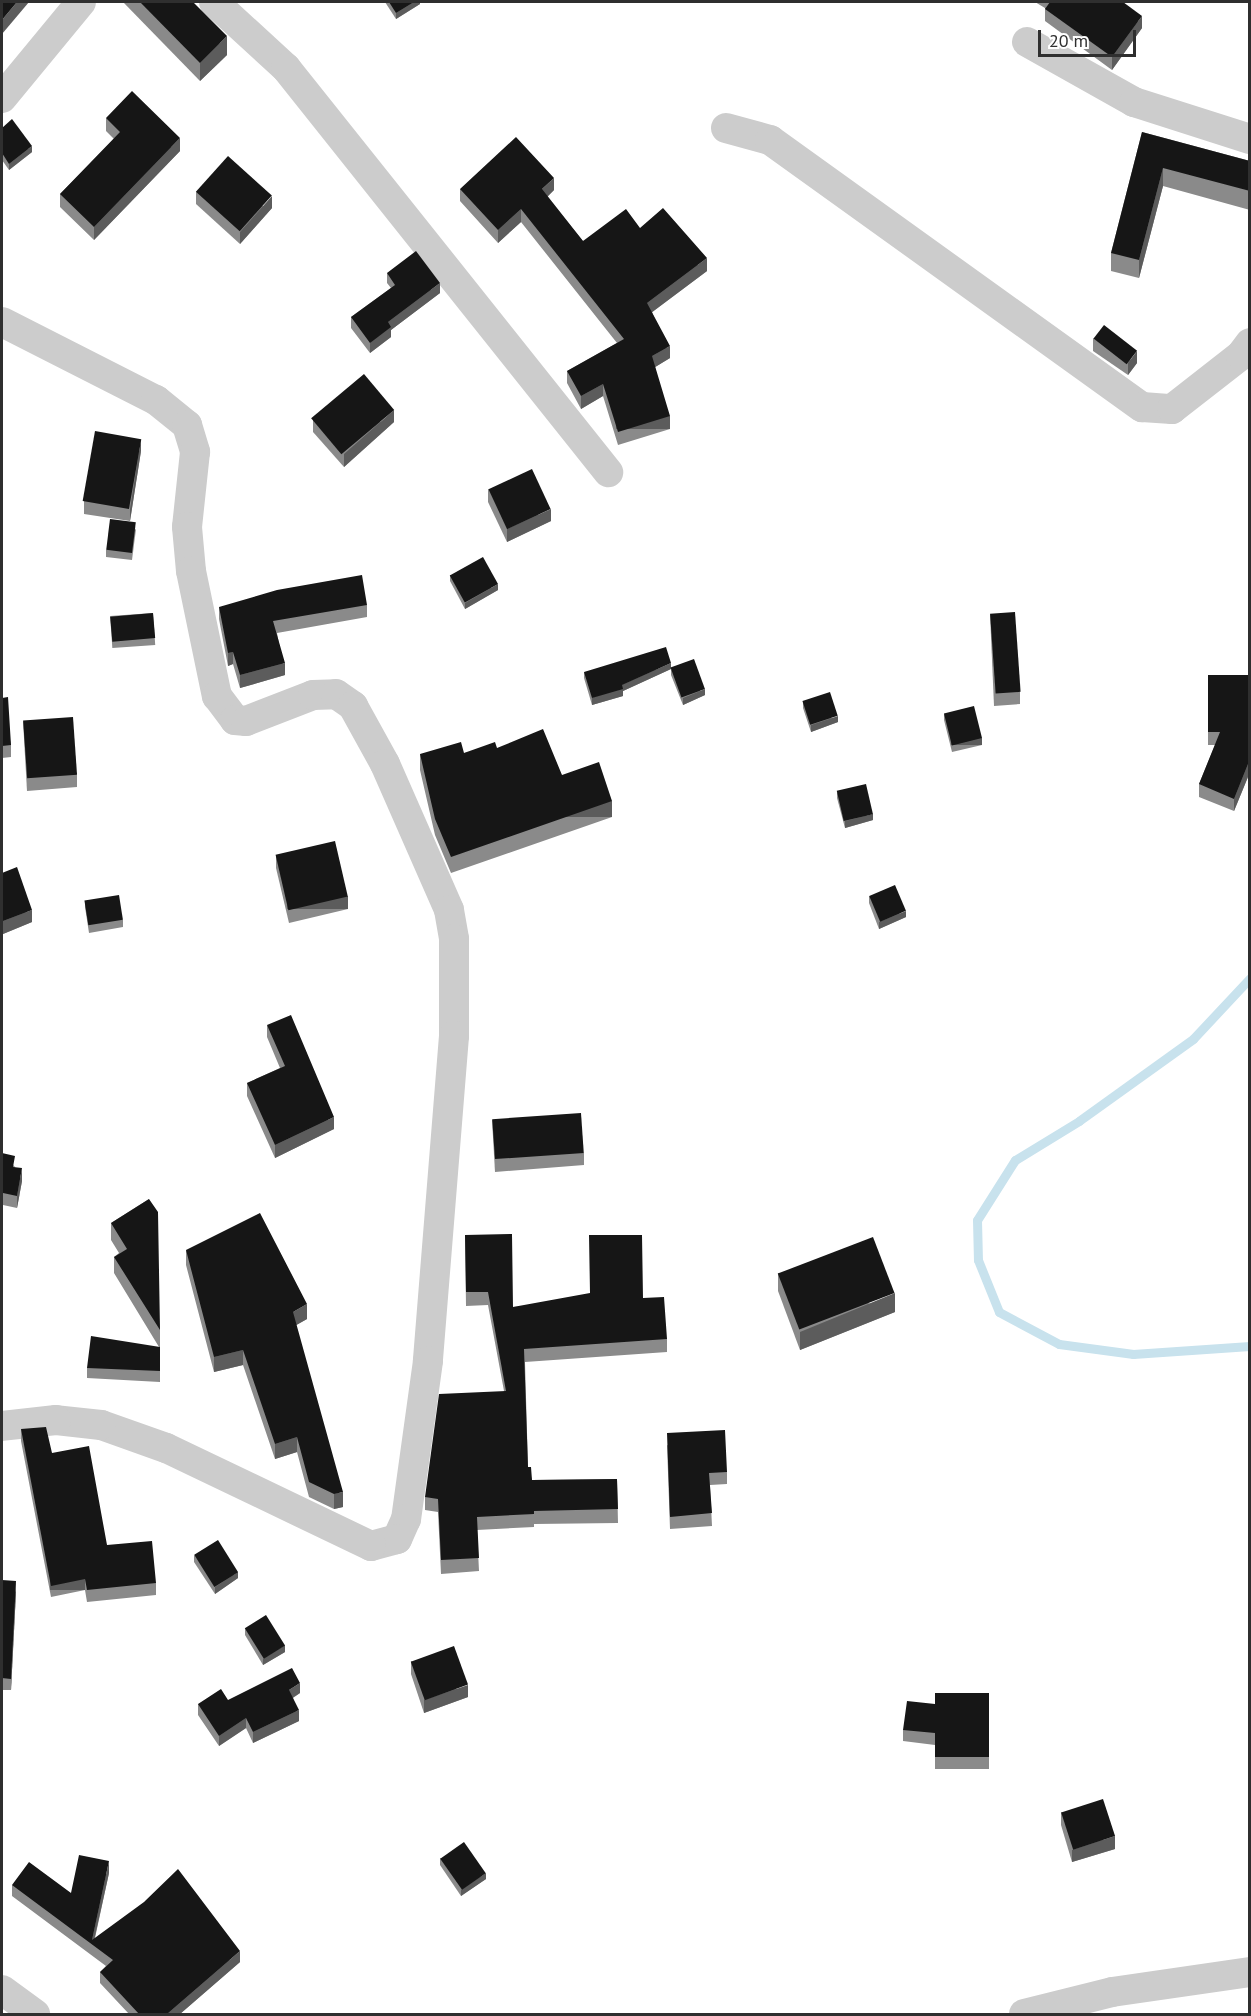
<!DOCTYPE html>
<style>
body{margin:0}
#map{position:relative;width:1251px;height:2016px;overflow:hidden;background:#fff;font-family:"PT Sans",sans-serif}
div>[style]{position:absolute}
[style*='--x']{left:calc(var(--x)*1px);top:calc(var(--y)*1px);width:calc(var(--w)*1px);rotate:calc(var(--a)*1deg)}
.stream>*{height:9px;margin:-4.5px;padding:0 4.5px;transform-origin:4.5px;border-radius:4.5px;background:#c8e2ed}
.minor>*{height:30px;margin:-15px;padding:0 15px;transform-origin:15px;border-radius:15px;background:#ccc}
.wall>*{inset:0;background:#8a8a8a;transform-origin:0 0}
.shaded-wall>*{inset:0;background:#5c5c5c;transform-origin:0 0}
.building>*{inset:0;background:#161616;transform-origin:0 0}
span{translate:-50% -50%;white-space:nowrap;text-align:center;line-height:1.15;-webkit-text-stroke:6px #fff;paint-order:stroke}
.frame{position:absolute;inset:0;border:3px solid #2f2f2f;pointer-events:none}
.scale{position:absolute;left:1038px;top:30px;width:98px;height:27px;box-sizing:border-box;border:3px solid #2f2f2f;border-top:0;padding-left:8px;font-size:18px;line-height:21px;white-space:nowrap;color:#2f2f2f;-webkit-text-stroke:4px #fff;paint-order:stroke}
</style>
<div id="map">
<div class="stream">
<div style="--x:1250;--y:978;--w:83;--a:133.1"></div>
<div style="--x:1193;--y:1039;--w:140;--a:144.3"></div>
<div style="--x:1079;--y:1121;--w:75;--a:148.6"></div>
<div style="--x:1015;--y:1160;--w:71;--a:122.3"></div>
<div style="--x:977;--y:1220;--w:40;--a:88.6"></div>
<div style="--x:978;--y:1260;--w:56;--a:68"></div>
<div style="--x:999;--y:1312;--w:68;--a:28.1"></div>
<div style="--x:1059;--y:1344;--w:75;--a:7.7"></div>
<div style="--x:1133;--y:1354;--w:117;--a:-3.9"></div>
</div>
<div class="minor">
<div style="--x:214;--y:2;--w:98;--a:42.5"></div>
<div style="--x:286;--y:68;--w:517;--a:51.44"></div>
<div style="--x:1027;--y:42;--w:123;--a:29.3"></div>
<div style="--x:1134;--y:102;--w:122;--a:17.7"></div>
<div style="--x:2;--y:98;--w:124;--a:-50.5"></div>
<div style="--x:726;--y:128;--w:46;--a:15.3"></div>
<div style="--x:770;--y:140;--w:458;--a:35.7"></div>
<div style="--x:1142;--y:407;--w:30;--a:4"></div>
<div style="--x:1172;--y:409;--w:88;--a:-38"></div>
<div style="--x:1241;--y:355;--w:15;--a:-53"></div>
<div style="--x:2;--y:322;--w:173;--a:26.9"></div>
<div style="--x:156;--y:400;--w:40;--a:39"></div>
<div style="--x:187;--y:425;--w:28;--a:73"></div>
<div style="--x:195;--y:452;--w:75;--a:96.1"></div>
<div style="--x:187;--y:527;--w:44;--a:84.8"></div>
<div style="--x:191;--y:571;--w:128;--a:78.3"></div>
<div style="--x:217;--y:696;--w:30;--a:53"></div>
<div style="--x:235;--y:720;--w:11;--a:5"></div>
<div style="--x:246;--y:721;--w:72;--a:-21.2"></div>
<div style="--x:313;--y:695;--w:23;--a:-2"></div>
<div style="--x:336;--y:694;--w:21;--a:35"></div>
<div style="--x:353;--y:706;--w:66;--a:61.1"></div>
<div style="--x:385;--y:764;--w:159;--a:66.3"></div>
<div style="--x:449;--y:910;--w:29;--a:80"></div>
<div style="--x:454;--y:939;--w:97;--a:90"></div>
<div style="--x:454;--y:1036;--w:326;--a:94.6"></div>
<div style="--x:428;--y:1361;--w:160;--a:97.9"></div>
<div style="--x:406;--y:1519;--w:22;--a:114"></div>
<div style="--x:397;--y:1539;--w:27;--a:165"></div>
<div style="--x:371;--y:1546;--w:227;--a:-154.4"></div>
<div style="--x:166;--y:1448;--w:69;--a:-160.5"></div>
<div style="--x:101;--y:1425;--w:45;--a:-173.7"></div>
<div style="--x:56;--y:1420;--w:54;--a:173.7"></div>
<div style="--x:2;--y:1990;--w:41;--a:36"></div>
<div style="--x:1024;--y:2014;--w:91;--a:-14"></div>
<div style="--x:1112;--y:1992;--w:139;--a:-8.2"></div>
</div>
<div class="wall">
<div style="clip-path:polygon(123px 2px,193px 2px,227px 55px,200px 81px)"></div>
<div style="clip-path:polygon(385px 2px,420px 2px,420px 4px,396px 19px)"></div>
<div style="clip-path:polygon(1035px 2px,1123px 2px,1142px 28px,1112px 70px,1045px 21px,1045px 8px)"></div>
<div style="clip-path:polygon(106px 118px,180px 151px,94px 240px,60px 207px,60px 194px,114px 139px,106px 131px)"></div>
<div style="clip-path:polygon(2px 128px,32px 152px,9px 170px,2px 160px)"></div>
<div style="clip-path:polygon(1142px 132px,1250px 161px,1250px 210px,1163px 186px,1139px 278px,1111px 271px,1111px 253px)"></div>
<div style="clip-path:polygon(460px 189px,554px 190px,547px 197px,583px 241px,640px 228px,707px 271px,652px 312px,670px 358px,655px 367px,670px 429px,618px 445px,603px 396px,581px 409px,567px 383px,567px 371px,617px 343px,521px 222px,498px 243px,460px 201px)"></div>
<div style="clip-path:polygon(196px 192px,272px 208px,240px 244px,196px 204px)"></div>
<div style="clip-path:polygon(387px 273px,440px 293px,391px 330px,391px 337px,370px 353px,351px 328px,351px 317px,391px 288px,387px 283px)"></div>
<div style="clip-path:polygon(1093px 338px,1137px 363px,1128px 375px,1093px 351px)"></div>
<div style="clip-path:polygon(313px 420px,394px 422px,344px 467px,313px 432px)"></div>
<div style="clip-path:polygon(141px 451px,130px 521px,84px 514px,84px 501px)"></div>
<div style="clip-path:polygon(488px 489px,551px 521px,507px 542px,488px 502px)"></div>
<div style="clip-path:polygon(136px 529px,132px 560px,106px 557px,106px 550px)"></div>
<div style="clip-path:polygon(450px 575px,498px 590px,465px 609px,450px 581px)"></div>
<div style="clip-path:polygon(367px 605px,367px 617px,277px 633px,285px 675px,240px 688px,233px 664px,228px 666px,219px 619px,219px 607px)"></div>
<div style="left:153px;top:613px;width:32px;height:43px;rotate:86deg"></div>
<div style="clip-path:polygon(990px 614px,1020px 692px,1020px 704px,994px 706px)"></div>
<div style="clip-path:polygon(671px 669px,623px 691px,623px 696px,592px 705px,584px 678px,584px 672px,671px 669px,705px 695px,683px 705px,671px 675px)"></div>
<div style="clip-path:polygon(1208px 675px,1250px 675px,1250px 772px,1234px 811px,1199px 797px,1199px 784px,1215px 745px,1208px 745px)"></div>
<div style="clip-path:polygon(2px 698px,11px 745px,11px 757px,2px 758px)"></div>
<div style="clip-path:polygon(803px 702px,838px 722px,811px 732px,803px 708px)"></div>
<div style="clip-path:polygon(944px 714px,982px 745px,952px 752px,944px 720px)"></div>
<div style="clip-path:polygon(23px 721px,77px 775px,77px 787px,27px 791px)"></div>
<div style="clip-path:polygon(497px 748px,562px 775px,612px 817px,451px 873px,435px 835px,420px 770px,420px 754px,464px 753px)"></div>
<div style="clip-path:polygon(837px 792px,873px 820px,845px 828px,837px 798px)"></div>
<div style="clip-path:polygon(276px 855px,348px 909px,289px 923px,276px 868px)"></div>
<div style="clip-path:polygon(2px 873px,32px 922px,3px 934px,2px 928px)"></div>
<div style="clip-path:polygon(869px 896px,906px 917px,879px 929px,869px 903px)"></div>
<div style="clip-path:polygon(85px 901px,123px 920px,123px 927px,89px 933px,85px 907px)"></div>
<div style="clip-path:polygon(267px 1025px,334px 1129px,275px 1158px,247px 1096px,247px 1083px,280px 1068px,267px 1037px)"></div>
<div style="clip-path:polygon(492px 1120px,584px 1153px,584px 1165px,495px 1172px)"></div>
<div style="clip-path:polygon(2px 1153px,15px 1167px,22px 1181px,17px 1208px,3px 1205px)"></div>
<div style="clip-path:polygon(149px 1199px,160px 1330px,160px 1382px,87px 1378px,87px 1368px,159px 1347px,114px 1273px,114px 1257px,119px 1253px,111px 1240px,111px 1223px)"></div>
<div style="clip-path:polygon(465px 1235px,513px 1307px,643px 1298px,667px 1339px,667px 1352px,525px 1362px,528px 1467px,532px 1480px,617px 1479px,618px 1523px,534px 1524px,534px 1527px,477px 1530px,479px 1571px,441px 1574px,438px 1512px,425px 1510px,425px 1497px,504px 1391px,488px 1305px,466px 1306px)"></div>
<div style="clip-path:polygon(186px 1250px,307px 1319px,296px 1325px,343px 1507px,334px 1509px,309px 1497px,297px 1452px,275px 1459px,243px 1365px,214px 1372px,186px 1265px)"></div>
<div style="clip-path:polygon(778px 1273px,895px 1312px,800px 1350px,778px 1291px)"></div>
<div style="clip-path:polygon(21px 1429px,52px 1453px,107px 1545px,156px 1583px,156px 1595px,87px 1602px,85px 1590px,51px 1597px,21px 1441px)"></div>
<div style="clip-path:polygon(667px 1445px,727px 1472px,727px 1484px,710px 1485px,712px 1526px,670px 1529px)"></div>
<div style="clip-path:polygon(194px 1555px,238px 1578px,215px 1594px,194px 1562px)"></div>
<div style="clip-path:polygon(2px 1580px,16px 1592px,11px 1690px,2px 1690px)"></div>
<div style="clip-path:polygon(245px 1629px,285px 1652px,263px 1665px,245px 1635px)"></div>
<div style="clip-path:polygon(411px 1661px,468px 1697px,424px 1713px,411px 1674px)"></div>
<div style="clip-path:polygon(300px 1693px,293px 1698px,299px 1721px,253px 1743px,246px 1728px,219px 1746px,198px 1715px,198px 1704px,228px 1700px)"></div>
<div style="clip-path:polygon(989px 1693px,989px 1769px,935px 1769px,935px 1745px,903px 1741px,903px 1730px,935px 1704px)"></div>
<div style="clip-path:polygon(1061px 1812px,1115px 1849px,1072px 1862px,1061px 1825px)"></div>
<div style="clip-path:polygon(440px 1858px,486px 1879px,461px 1896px,440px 1865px)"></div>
<div style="clip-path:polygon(109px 1873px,95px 1938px,240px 1962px,180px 2014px,129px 2014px,100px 1983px,100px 1972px,106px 1966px,12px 1896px,12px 1885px,71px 1893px)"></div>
</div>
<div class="shaded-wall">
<div style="clip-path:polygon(17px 2px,29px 2px,2px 34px,2px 20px)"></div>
<div style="clip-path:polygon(414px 2px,420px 2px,420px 4px,396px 19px,396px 13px)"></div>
<div style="clip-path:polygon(1142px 16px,1142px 28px,1112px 70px,1112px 57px)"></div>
<div style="clip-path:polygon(227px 36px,227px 55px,200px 81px,200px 63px)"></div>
<div style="clip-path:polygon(180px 138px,180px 151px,94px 240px,94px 227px)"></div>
<div style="clip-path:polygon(32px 146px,32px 152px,9px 170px,9px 164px)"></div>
<div style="clip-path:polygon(1163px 168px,1163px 186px,1139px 278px,1139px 260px)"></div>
<div style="clip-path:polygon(554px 178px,554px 190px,542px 202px,542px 189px)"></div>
<div style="clip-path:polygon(272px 196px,272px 208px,240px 244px,240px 232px)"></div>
<div style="clip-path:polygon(521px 209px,521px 222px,498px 243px,498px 230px)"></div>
<div style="clip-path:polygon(707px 258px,707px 271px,647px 316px,647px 303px)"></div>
<div style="clip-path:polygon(440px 283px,440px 293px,391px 330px,391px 337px,370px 353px,370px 343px,388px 322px)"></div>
<div style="clip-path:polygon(670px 346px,670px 358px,652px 369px,652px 356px)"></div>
<div style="clip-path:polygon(1137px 351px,1137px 363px,1128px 375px,1128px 363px)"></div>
<div style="clip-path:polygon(603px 384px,603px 396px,581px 409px,581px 396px)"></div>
<div style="clip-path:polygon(394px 410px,394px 422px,344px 467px,344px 454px)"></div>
<div style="left:670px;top:416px;width:13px;height:54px;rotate:90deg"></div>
<div style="clip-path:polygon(141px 439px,141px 451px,130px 521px,130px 509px)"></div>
<div style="clip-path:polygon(551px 509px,551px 521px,507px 542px,507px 529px)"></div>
<div style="clip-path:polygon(498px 584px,498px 590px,465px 609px,465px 603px)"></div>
<div style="clip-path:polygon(233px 652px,233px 664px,228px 666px,228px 653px)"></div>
<div style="clip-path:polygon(285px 663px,285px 675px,240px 688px,240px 675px)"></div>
<div style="clip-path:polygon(671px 663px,671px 669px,623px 691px,623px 696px,592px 705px,592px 698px)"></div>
<div style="clip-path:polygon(705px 689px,705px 695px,683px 705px,683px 698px)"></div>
<div style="clip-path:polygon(838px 716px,838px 722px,811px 732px,811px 725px)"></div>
<div style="left:982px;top:738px;width:7px;height:31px;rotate:90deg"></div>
<div style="clip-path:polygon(1250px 759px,1250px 772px,1234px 811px,1234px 799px)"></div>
<div style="left:612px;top:801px;width:16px;height:170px;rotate:90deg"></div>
<div style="clip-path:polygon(873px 814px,873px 820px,845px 828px,845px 821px)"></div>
<div style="left:348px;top:896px;width:13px;height:61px;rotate:90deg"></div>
<div style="clip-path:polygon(32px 910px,32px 922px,3px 934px,3px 921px)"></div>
<div style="clip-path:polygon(906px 911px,906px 917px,879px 929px,879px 922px)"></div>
<div style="clip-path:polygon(334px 1117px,334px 1129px,275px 1158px,275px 1145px)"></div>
<div style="clip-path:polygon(22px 1168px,22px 1181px,17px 1208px,17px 1196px)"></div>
<div style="clip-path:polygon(3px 1193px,3px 1205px,2px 1214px,2px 1202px)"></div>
<div style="clip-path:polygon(895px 1293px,895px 1312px,800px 1350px,800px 1332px)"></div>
<div style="clip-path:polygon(307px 1304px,307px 1319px,293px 1327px,293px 1312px)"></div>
<div style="clip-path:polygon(243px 1350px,243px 1365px,214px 1372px,214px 1357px)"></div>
<div style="clip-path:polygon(297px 1437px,297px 1452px,275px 1459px,275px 1444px)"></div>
<div style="clip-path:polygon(343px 1492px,343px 1507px,334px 1509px,334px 1494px)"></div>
<div style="clip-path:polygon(238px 1572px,238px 1578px,215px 1594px,215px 1587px)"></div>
<div style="left:85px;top:1579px;width:11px;height:35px;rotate:90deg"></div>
<div style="clip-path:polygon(16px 1581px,16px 1592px,11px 1690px,11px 1679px)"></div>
<div style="clip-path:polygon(285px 1645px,285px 1652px,263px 1665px,263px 1659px)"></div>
<div style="clip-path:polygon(300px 1683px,300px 1693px,289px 1700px,289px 1690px)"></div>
<div style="clip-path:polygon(468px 1685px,468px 1697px,424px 1713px,424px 1700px)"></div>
<div style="clip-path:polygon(299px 1710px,299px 1721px,253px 1743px,253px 1732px)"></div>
<div style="clip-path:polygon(246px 1718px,246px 1728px,219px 1746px,219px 1736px)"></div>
<div style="clip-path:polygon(1115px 1836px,1115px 1849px,1072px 1862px,1072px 1850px)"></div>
<div style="clip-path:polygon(109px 1861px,109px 1873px,93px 1945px,92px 1940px)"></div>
<div style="clip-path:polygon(486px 1873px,486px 1879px,461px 1896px,461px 1890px)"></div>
<div style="clip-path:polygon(240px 1951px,240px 1962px,180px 2014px,167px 2014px)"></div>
</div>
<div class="building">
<div style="clip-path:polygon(2px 2px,17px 2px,2px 20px)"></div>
<div style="clip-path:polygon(140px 2px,193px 2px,227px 36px,200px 63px)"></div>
<div style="clip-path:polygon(389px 2px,414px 2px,396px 13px)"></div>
<div style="clip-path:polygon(1050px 2px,1123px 2px,1142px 16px,1112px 57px,1045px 9px)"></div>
<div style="clip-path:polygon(132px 91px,180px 138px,94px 227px,60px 194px,120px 132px,106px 118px)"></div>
<div style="clip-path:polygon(12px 119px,32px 146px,9px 164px,2px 153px,2px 128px)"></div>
<div style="clip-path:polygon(1142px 132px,1250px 161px,1250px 191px,1163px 168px,1139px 260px,1111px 253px)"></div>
<div style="clip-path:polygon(516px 137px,554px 178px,542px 189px,583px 241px,626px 209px,640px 228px,663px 208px,707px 258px,647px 303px,670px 346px,652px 356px,670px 416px,618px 432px,603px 384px,581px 396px,567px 371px,624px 339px,521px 209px,498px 230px,460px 189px)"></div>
<div style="left:228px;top:156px;width:59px;height:48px;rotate:42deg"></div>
<div style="clip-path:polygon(416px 251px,440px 283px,388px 322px,391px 327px,370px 343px,351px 317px,395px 285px,387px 273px)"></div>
<div style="left:1104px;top:325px;width:42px;height:17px;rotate:38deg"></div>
<div style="left:364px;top:374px;width:47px;height:69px;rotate:50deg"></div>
<div style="left:95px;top:431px;width:47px;height:71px;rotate:10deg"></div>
<div style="left:532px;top:469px;width:44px;height:48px;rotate:65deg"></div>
<div style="left:110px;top:519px;width:26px;height:31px;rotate:7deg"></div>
<div style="left:483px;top:557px;width:31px;height:38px;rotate:61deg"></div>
<div style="clip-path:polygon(362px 575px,367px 605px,273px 621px,285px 663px,240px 675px,233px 652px,228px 653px,219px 607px,277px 590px)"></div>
<div style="left:1015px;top:612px;width:80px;height:25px;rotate:86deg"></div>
<div style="left:153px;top:613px;width:25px;height:43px;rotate:85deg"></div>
<div style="clip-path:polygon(666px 647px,671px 663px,622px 685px,623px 689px,592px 698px,584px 672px)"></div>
<div style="left:694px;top:659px;width:32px;height:25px;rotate:70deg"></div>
<div style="clip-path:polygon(1208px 675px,1250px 675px,1250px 759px,1234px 799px,1199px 784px,1220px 732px,1208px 732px)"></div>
<div style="left:830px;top:692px;width:25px;height:29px;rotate:72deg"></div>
<div style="clip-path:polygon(8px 697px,11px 745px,2px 746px,2px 698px)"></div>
<div style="left:974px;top:706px;width:33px;height:31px;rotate:76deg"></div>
<div style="left:73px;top:717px;width:58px;height:50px;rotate:86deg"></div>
<div style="clip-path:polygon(543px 729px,562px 775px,599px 762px,612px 801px,451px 857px,435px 819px,420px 754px,461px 742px,464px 753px,495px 742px,497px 748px)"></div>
<div style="left:866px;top:784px;width:31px;height:30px;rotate:77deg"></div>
<div style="left:335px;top:841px;width:57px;height:61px;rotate:77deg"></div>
<div style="clip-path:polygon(17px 867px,32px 910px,3px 921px,2px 916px,2px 873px)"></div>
<div style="left:895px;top:885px;width:28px;height:28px;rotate:67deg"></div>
<div style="left:119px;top:895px;width:25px;height:35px;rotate:81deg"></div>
<div style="clip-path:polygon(291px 1015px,334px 1117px,275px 1145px,247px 1083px,285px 1066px,267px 1025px)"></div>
<div style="left:581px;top:1113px;width:40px;height:89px;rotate:86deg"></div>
<div style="clip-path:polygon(2px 1153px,15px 1156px,13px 1167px,22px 1168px,17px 1196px,3px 1193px,2px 1202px)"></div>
<div style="clip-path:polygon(149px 1199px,158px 1212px,160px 1330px,114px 1257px,127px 1249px,111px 1223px)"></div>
<div style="clip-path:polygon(260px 1213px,307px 1304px,293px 1312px,343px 1492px,334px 1494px,309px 1482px,297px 1437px,275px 1444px,243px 1350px,214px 1357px,186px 1250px)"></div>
<div style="clip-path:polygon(512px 1234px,513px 1307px,590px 1293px,589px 1235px,642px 1235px,643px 1298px,664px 1297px,667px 1339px,524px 1349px,528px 1467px,531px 1467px,532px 1480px,617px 1479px,618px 1509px,534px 1511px,534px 1514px,477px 1517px,479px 1558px,441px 1560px,438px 1499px,425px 1497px,439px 1394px,506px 1391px,488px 1292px,466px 1292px,465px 1235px)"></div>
<div style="left:873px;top:1237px;width:60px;height:102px;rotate:69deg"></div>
<div style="clip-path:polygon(91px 1336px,160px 1347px,160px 1371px,87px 1368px)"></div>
<div style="clip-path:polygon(46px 1427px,52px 1453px,89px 1446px,107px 1545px,152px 1541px,156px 1583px,87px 1590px,85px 1579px,51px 1586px,21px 1429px)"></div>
<div style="clip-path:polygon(725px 1430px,727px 1472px,709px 1473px,712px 1513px,670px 1517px,667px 1433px)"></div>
<div style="left:218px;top:1540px;width:38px;height:28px;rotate:58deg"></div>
<div style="clip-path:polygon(2px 1580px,16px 1581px,11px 1679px,2px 1678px)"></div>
<div style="left:266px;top:1615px;width:36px;height:25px;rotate:58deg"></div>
<div style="left:454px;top:1646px;width:41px;height:46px;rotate:70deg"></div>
<div style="clip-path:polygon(292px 1668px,300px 1683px,289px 1690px,299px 1710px,253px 1732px,246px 1718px,219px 1736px,198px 1704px,221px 1689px,228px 1700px)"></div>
<div style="clip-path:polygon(935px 1693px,989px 1693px,989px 1757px,935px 1757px,935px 1733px,903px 1730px,907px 1701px,935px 1704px)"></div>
<div style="left:1103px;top:1799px;width:39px;height:44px;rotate:72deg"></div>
<div style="left:464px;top:1842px;width:38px;height:29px;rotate:55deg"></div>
<div style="clip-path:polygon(79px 1855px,109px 1861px,92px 1940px,144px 1902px,178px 1869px,240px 1951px,167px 2014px,139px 2014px,100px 1972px,113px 1960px,12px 1885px,29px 1862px,71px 1893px)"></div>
</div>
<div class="frame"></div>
<div class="scale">20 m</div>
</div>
